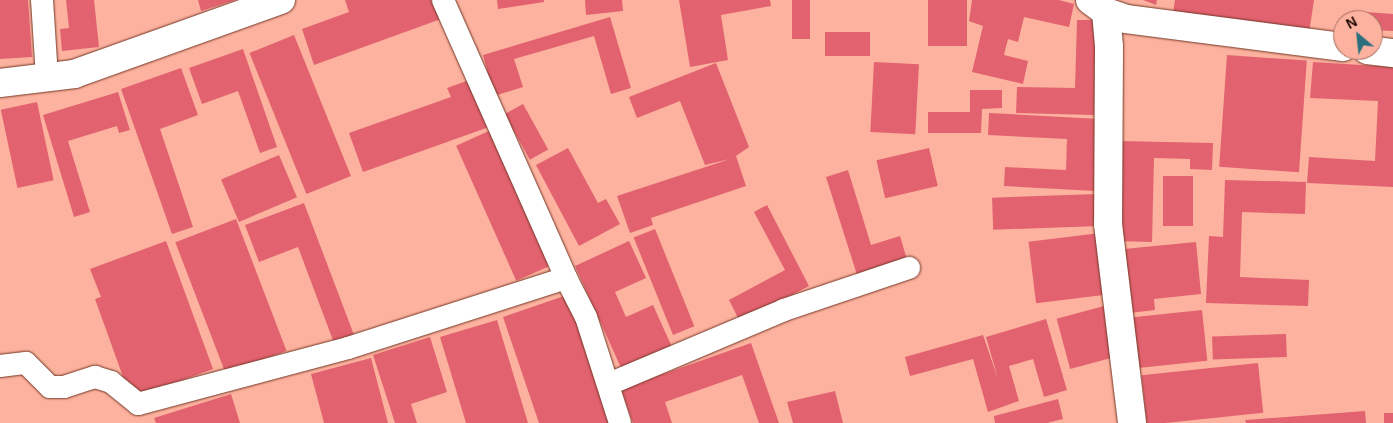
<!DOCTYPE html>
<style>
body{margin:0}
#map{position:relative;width:1393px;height:423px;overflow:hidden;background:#fcb29e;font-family:Helvetica,sans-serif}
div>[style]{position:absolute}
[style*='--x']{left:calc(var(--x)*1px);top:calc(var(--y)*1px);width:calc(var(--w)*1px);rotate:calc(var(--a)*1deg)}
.building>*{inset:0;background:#e26270;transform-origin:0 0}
.roads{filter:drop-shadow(0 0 1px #743726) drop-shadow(0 0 1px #743726)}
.street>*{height:22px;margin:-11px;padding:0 11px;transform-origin:11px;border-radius:11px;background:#fff}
.secondary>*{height:28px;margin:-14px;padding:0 14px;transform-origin:14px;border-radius:14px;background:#fff}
span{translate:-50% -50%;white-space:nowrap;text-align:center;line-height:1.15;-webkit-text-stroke:5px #fcb29e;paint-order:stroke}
.north{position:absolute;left:1333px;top:10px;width:50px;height:50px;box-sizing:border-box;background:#fcb29e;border:1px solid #a46d60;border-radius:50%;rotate:332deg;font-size:14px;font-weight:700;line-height:20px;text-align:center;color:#1f0602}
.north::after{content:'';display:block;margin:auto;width:18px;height:22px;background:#2b6f7f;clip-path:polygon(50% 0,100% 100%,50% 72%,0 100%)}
</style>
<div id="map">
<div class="building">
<div style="clip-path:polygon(0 0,28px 0,32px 57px,0 59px)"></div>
<div style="clip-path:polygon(66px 0,94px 0,99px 47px,62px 51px,60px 29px,69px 28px)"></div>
<div style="clip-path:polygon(198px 0,235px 0,201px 11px)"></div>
<div style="clip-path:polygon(345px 0,435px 0,441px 19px,314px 65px,302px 29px,349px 12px)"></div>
<div style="clip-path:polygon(497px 0,544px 0,544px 2px,498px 9px)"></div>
<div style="clip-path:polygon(585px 0,622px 0,623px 11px,586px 15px)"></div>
<div style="clip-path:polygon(679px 0,770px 0,771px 6px,721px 15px,728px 60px,690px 67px)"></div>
<div style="left:792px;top:0;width:18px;height:39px"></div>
<div style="left:928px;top:0;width:39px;height:46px"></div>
<div style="clip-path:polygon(972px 0,1059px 0,1074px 4px,1069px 27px,1024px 17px,1018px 42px,1008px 39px,1004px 55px,1028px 61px,1023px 84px,972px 72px,983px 26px,969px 21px)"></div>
<div style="clip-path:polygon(1143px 0,1157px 0,1156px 5px)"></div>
<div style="clip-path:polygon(1175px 0,1314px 0,1309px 33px,1173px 13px)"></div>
<div style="clip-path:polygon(1352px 11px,1393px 14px,1393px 31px,1373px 30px,1373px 20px,1351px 20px)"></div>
<div style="clip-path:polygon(610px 17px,631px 88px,611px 94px,594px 36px,514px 59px,523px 87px,494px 96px,483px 55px)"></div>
<div style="clip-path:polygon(1077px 20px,1096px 20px,1094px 115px,1016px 113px,1017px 87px,1075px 88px)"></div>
<div style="left:870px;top:32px;width:24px;height:45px;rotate:90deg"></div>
<div style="left:294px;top:35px;width:152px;height:48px;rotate:68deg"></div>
<div style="clip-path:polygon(243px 49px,277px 147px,260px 153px,238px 91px,202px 104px,189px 68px)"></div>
<div style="left:1227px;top:55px;width:80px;height:112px;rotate:4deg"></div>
<div style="left:874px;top:62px;width:45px;height:70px;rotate:3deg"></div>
<div style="clip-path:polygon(1313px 62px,1393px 67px,1393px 187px,1307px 183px,1309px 157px,1375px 161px,1378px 101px,1310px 98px)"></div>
<div style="clip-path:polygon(716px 63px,749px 147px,736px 156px,746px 186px,651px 218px,653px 225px,630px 233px,617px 196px,730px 159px,705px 165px,680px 101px,637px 118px,629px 97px)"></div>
<div style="clip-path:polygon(181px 68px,198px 115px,160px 129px,193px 227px,172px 234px,121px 89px)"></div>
<div style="clip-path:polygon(472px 79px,489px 127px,363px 172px,349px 133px,451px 97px,447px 88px)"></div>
<div style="clip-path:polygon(970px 90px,1002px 90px,1002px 108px,982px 109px,981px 133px,928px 133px,928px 112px,970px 112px)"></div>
<div style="clip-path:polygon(118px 92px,130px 130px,119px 133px,117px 126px,68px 141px,90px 212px,74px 217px,43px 115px)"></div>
<div style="left:37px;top:102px;width:80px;height:37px;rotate:78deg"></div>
<div style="left:523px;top:104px;width:52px;height:21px;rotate:61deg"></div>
<div style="clip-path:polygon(989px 113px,1099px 119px,1095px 191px,1004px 186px,1005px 167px,1066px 170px,1067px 139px,988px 135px)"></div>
<div style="left:489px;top:131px;width:148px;height:36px;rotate:66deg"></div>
<div style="clip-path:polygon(1118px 141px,1213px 143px,1212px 170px,1190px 169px,1190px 159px,1154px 158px,1152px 242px,1115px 241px)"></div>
<div style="clip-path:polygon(568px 148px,598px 203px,606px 199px,620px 224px,579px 246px,536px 165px)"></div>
<div style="left:929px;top:148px;width:39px;height:54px;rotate:77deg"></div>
<div style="left:279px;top:155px;width:46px;height:63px;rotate:67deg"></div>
<div style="clip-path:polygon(848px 170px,871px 245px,900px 236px,908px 263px,858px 278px,826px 177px)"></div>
<div style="left:1163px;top:176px;width:30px;height:50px"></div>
<div style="clip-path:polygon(1225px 180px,1306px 182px,1305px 214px,1242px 212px,1240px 277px,1309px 280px,1308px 306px,1206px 303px,1209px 236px,1223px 237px)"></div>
<div style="left:1098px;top:194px;width:32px;height:106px;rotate:88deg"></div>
<div style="clip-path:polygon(304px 203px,354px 335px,334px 343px,298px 247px,259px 262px,245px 225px)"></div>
<div style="clip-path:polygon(767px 205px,809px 286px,740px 322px,729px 300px,785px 270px,754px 212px)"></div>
<div style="left:236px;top:219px;width:141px;height:65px;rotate:69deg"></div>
<div style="left:655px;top:229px;width:105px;height:23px;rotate:68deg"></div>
<div style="left:1100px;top:233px;width:62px;height:72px;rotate:83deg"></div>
<div style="clip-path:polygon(166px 241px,213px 369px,131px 399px,95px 299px,101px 297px,90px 269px)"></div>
<div style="clip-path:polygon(629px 241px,646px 278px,615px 292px,626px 317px,653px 305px,672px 347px,622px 370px,575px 266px)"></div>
<div style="clip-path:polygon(1196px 242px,1201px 294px,1154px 299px,1155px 310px,1130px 313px,1124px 249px)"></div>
<div style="clip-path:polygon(567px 295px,610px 423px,539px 423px,503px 317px)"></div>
<div style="left:1104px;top:306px;width:52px;height:49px;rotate:75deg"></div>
<div style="left:1202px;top:310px;width:51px;height:74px;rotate:84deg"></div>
<div style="clip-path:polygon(1046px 319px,1067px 390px,1044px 397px,1033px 359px,1009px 366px,1019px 401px,988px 412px,973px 359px,910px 376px,905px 357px,983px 335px,998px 379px,986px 337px)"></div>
<div style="clip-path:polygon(497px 320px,528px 423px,466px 423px,440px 337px)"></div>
<div style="left:1286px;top:334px;width:23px;height:74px;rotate:88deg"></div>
<div style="clip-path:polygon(430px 337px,447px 392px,411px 404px,417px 423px,395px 423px,373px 355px)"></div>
<div style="clip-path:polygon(751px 343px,779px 423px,759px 423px,742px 375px,665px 402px,672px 423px,633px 423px,621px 389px)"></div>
<div style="clip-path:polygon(371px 358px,388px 423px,324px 423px,311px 374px)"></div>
<div style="left:1258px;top:363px;width:50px;height:117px;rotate:84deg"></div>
<div style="clip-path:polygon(835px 391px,843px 423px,793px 423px,787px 402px)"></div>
<div style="clip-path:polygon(231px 394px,240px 423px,156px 423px,154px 418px)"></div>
<div style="clip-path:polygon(1058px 399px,1063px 419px,1047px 423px,995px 423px,994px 416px)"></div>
<div style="clip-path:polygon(1365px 411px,1366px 423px,1246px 423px,1245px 420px)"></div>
<div style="left:1384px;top:413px;width:9px;height:10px"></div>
</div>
<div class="roads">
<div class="street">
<div style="--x:42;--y:0;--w:77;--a:86.3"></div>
<div style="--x:443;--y:0;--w:304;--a:66.1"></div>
<div style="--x:0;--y:366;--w:26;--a:-7"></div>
<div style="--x:26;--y:363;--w:34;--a:45"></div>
<div style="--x:50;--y:387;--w:14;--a:0"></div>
<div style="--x:64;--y:387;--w:33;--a:-18"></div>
<div style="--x:95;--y:377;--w:17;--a:17"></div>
<div style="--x:111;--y:382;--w:35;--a:39"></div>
<div style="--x:138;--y:404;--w:217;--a:-14.9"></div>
<div style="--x:348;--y:348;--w:229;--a:-17.8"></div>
<div style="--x:566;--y:278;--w:44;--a:62.9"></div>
<div style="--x:586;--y:317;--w:111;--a:72.2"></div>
<div style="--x:609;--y:384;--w:190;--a:-22.9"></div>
<div style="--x:784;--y:310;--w:132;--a:-18.6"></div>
</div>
<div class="secondary">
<div style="--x:1090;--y:0;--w:20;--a:37"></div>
<div style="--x:1106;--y:12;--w:21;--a:19"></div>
<div style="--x:1126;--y:19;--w:219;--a:7.4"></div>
<div style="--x:1106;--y:12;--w:35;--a:85"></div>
<div style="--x:1109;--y:47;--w:177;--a:90.3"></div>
<div style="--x:1108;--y:224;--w:200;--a:83.1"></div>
<div style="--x:1367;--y:50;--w:26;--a:7"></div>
<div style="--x:0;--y:83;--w:75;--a:-6.9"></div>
<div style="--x:74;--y:74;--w:220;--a:-19.7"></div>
</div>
</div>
<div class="north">N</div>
</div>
